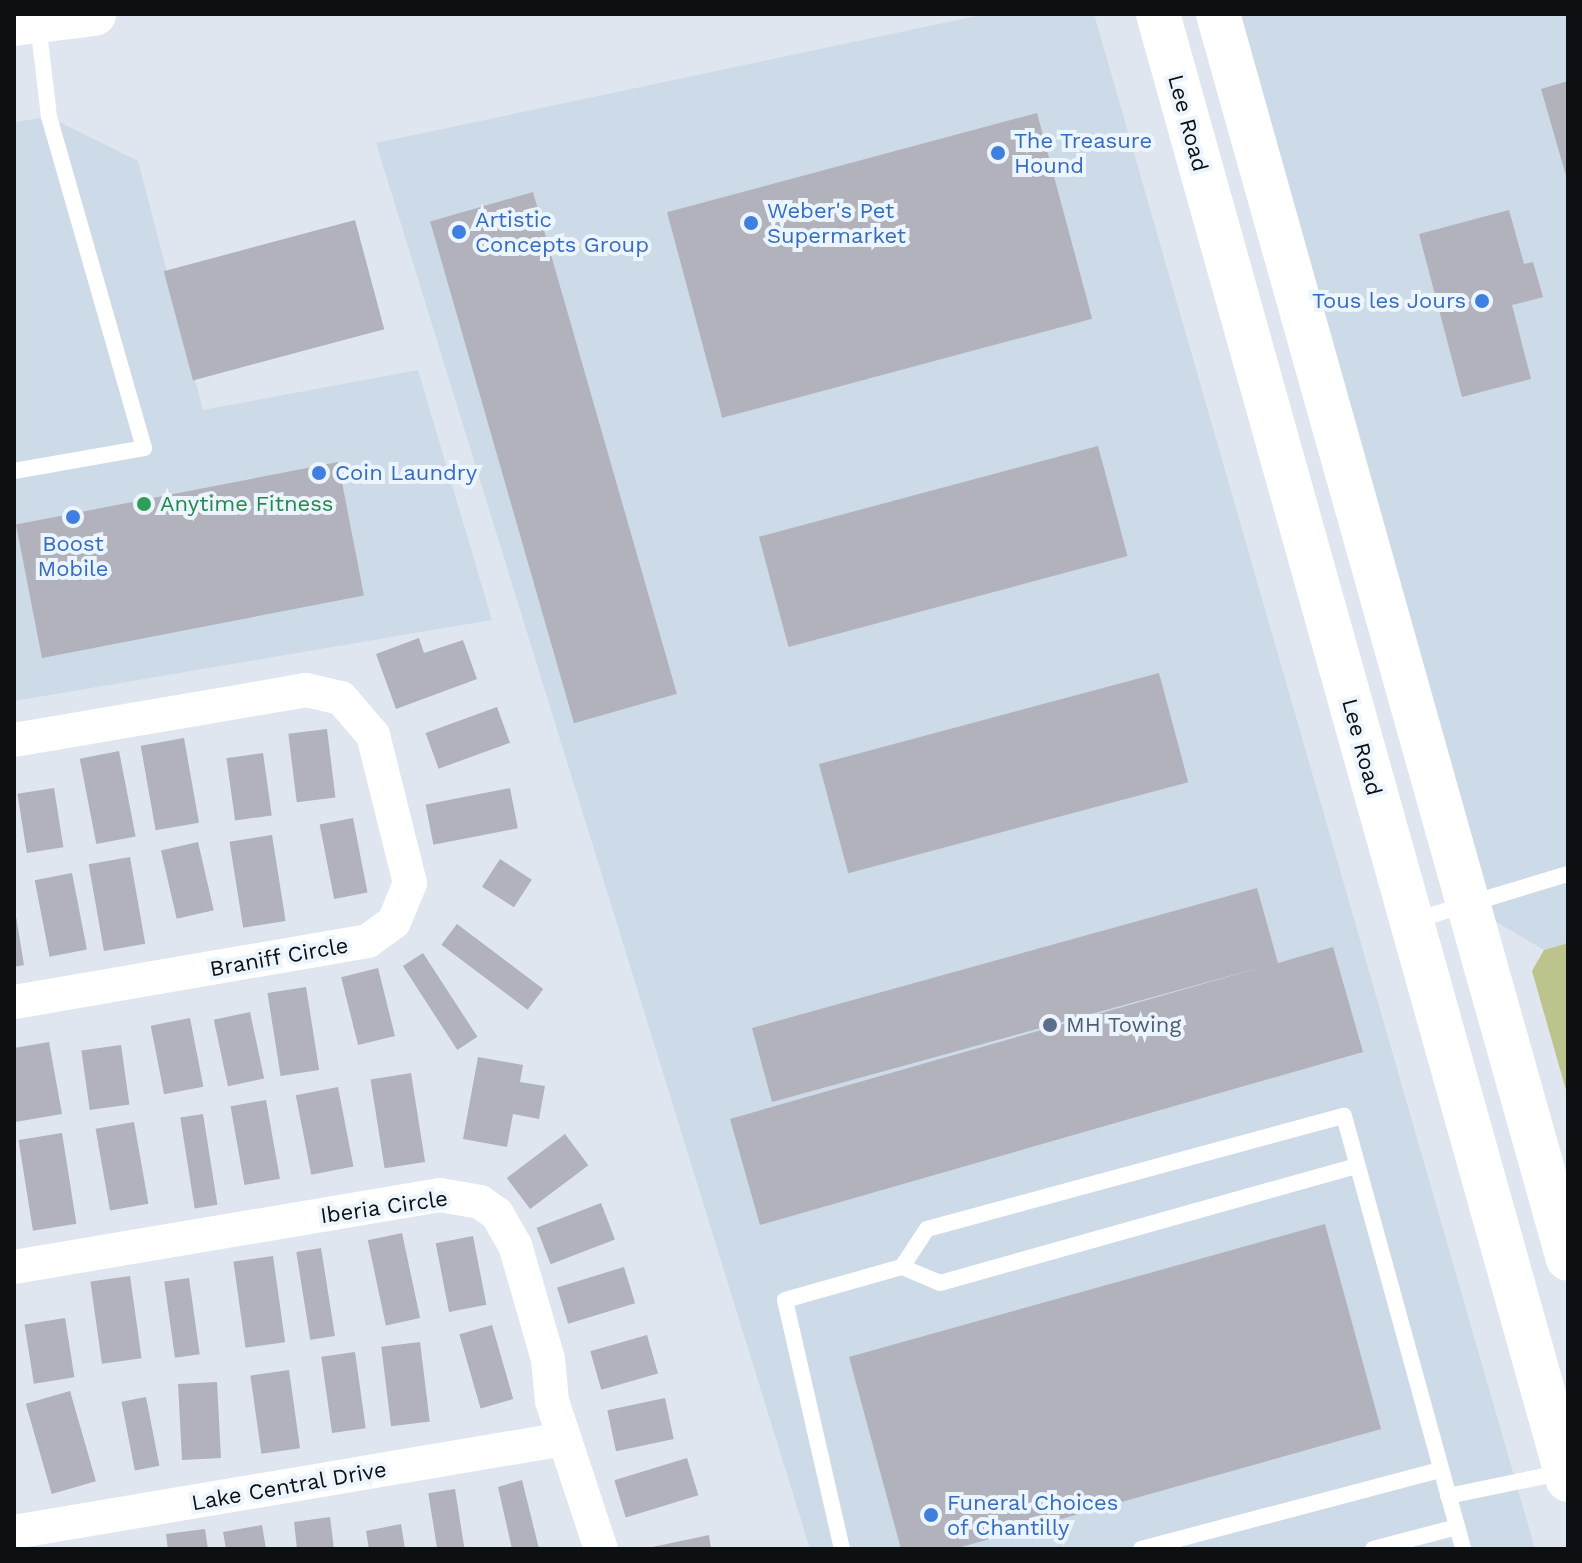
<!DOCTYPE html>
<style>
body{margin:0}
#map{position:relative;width:1582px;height:1563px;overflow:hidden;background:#dfe6ef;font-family:"Work Sans",sans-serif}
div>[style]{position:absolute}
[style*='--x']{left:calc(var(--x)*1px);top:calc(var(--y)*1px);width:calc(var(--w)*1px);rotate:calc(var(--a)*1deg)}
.built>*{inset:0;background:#cddae8}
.green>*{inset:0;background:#bcc38c}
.building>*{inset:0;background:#b1b2bc;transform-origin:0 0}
.lane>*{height:16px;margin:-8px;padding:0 8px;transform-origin:8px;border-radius:8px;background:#fff}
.street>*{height:34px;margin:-17px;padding:0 17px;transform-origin:17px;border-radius:17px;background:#fff}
.secondary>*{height:44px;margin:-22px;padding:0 22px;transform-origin:22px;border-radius:22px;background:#fff}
.highway>*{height:44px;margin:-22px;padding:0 22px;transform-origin:22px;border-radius:22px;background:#fff}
.dots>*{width:22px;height:22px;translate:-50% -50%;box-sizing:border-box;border:4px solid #ecf4fc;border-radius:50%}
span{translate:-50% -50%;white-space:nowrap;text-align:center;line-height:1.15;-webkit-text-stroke:8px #ecf4fc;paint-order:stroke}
.street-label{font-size:22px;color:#0d1012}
.shop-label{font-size:22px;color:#366cbe}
.left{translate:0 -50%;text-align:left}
.right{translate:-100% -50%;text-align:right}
.leisure-label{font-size:22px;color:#27864d}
.service-label{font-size:22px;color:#4e5e75}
.frame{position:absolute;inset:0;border:16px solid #0d1012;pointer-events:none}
</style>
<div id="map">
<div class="built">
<div style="clip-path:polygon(986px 14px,1094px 14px,1535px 1549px,810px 1549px,376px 143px)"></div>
<div style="clip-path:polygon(1218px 14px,1568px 14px,1568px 943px,1544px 950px,1469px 906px)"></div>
<div style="clip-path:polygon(49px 117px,138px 161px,203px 410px,418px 370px,492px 620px,14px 701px,14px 122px)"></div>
</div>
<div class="green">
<div style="clip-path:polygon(1568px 943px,1568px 1097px,1532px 971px,1544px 950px)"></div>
</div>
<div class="building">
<div style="clip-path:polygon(1568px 81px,1568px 179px,1567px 179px,1541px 89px)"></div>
<div style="left:1037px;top:113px;width:213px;height:383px;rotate:75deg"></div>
<div style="left:533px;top:192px;width:522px;height:107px;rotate:74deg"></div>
<div style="clip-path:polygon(1509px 210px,1524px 264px,1533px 262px,1543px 297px,1512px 305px,1531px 379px,1462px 397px,1419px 234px)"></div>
<div style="left:355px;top:220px;width:113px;height:198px;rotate:75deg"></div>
<div style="left:1098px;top:446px;width:114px;height:351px;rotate:75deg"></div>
<div style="left:338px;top:462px;width:136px;height:328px;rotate:79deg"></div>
<div style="clip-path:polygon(419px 638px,424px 653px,463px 640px,477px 679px,396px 709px,376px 654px)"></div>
<div style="left:1159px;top:673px;width:113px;height:352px;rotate:75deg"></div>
<div style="left:497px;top:707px;width:38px;height:76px;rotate:70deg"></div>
<div style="left:327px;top:729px;width:69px;height:39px;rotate:83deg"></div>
<div style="left:184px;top:738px;width:86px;height:44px;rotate:80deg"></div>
<div style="left:119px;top:751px;width:87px;height:40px;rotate:79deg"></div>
<div style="left:263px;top:753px;width:63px;height:37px;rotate:82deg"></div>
<div style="left:54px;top:788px;width:60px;height:37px;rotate:81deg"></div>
<div style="left:510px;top:788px;width:41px;height:86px;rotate:79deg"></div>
<div style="left:353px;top:818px;width:76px;height:34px;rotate:79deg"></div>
<div style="left:272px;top:835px;width:87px;height:43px;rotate:81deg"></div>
<div style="left:198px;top:842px;width:70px;height:38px;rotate:77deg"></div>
<div style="left:130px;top:857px;width:88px;height:42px;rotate:80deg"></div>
<div style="left:500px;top:859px;width:38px;height:33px;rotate:33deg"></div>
<div style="left:72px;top:873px;width:78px;height:38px;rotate:79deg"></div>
<div style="clip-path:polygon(1257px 888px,1278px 963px,1333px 947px,1363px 1052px,760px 1225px,730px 1119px,1273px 964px,772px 1102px,752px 1028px)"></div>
<div style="clip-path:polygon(14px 904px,24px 965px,14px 967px)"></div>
<div style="left:457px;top:924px;width:108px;height:26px;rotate:37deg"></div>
<div style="left:423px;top:953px;width:100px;height:24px;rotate:57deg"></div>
<div style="left:378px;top:968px;width:70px;height:38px;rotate:76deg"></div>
<div style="left:306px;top:987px;width:84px;height:39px;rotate:81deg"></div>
<div style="left:250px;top:1012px;width:68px;height:37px;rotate:78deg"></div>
<div style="left:190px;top:1018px;width:70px;height:40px;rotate:79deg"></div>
<div style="clip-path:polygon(49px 1042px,62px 1114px,15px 1122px,14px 1048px)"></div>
<div style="left:121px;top:1045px;width:60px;height:40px;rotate:82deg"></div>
<div style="clip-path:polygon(478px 1057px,523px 1065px,520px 1082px,545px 1086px,539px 1119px,513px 1114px,507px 1147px,463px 1139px)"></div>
<div style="left:411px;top:1073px;width:90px;height:41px;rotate:81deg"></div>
<div style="left:338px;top:1087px;width:81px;height:43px;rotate:79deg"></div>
<div style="left:266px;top:1100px;width:80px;height:36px;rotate:80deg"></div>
<div style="left:203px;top:1114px;width:92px;height:23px;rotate:81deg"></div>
<div style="left:134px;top:1122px;width:83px;height:39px;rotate:80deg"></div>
<div style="left:62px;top:1133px;width:92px;height:44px;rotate:81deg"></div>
<div style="left:565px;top:1134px;width:39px;height:73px;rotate:53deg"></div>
<div style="left:601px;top:1203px;width:39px;height:69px;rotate:69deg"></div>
<div style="clip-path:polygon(1325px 1224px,1381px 1429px,954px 1549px,901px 1549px,849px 1357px)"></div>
<div style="left:402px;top:1233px;width:87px;height:35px;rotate:78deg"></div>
<div style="left:473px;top:1236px;width:70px;height:38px;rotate:79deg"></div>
<div style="left:321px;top:1248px;width:89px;height:25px;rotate:81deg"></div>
<div style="left:273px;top:1256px;width:87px;height:40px;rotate:82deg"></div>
<div style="left:624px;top:1267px;width:38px;height:70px;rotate:73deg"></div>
<div style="left:130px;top:1276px;width:83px;height:40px;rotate:82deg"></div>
<div style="left:189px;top:1278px;width:77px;height:25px;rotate:82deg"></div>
<div style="left:65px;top:1318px;width:60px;height:41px;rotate:81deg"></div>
<div style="left:492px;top:1325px;width:77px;height:34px;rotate:74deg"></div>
<div style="left:647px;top:1335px;width:40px;height:59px;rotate:74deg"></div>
<div style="left:420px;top:1342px;width:80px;height:39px;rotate:83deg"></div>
<div style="left:355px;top:1352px;width:77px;height:34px;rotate:82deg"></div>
<div style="left:289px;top:1370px;width:79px;height:39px;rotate:82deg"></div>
<div style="left:217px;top:1382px;width:76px;height:39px;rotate:87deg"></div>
<div style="left:70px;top:1391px;width:94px;height:46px;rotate:74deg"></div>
<div style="left:146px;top:1397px;width:70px;height:25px;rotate:79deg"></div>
<div style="left:665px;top:1398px;width:42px;height:59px;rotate:78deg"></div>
<div style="left:687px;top:1458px;width:39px;height:76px;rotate:73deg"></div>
<div style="clip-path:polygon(522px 1480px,539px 1549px,512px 1549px,498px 1487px)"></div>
<div style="left:455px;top:1489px;width:61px;height:27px;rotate:81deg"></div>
<div style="clip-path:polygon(330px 1517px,334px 1549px,297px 1549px,294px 1522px)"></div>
<div style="clip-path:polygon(401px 1524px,405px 1549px,369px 1549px,366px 1531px)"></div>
<div style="clip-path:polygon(262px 1525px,266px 1549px,226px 1549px,223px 1532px)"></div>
<div style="clip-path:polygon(205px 1529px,208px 1549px,168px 1549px,166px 1534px)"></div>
<div style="clip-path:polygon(709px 1535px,711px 1549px,648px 1549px,648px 1548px)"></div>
</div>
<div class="lane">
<div style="--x:14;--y:471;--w:132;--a:-10"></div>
<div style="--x:144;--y:448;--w:344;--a:-106"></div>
<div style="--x:49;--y:117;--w:94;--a:-96.7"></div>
<div style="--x:1412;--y:921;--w:163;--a:-16.8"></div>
<div style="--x:902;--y:1267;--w:45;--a:-56.7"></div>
<div style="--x:927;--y:1229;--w:432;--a:-15.2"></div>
<div style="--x:1344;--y:1116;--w:449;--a:74.6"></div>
<div style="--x:1448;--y:1496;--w:118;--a:-11.7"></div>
<div style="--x:842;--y:1549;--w:255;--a:-102.9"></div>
<div style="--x:785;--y:1300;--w:122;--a:-15.8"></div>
<div style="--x:902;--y:1267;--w:41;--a:22.8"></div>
<div style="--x:940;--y:1283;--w:433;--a:-15.7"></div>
<div style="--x:1141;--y:1549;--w:310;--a:-14.8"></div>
<div style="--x:1373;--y:1549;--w:87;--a:-14.7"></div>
</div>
<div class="street">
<div style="--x:14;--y:740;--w:296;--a:-9.7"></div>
<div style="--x:306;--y:690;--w:36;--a:13"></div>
<div style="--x:341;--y:698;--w:49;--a:49.1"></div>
<div style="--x:373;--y:735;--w:153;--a:76"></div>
<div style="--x:410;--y:883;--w:42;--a:112.3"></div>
<div style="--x:394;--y:922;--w:32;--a:144"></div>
<div style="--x:368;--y:941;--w:359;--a:170.2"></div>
<div style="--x:14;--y:1267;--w:432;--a:-9.6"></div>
<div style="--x:440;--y:1195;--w:41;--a:9.9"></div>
<div style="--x:480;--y:1202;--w:21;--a:35"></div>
<div style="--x:497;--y:1214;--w:36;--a:60"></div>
<div style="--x:515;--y:1245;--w:119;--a:73.9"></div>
<div style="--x:548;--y:1359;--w:42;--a:84.6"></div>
<div style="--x:552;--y:1401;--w:156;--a:71.7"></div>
<div style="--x:14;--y:1532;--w:558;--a:-9.6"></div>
</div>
<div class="secondary">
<div style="--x:1158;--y:14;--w:1522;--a:74.38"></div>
<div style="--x:1218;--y:14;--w:1293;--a:74.3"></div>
</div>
<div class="highway">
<div style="--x:14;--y:24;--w:81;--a:-7.1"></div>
</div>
<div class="dots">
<div style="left:998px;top:153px;background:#3f7fe0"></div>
<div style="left:751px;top:223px;background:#3f7fe0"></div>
<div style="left:459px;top:232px;background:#3f7fe0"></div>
<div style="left:1482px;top:301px;background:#3f7fe0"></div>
<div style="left:319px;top:473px;background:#3f7fe0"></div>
<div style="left:144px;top:504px;background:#2e9e5b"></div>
<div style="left:73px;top:517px;background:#3f7fe0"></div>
<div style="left:1050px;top:1025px;background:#5c6f8a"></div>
<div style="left:931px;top:1515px;background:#3f7fe0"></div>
</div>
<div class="street-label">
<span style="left:1188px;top:123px;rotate:75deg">Lee Road</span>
<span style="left:1362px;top:747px;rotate:75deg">Lee Road</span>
<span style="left:279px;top:957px;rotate:-10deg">Braniff Circle</span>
<span style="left:384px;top:1207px;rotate:-8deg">Iberia Circle</span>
<span style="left:289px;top:1486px;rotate:-10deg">Lake Central Drive</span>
</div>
<div class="shop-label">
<span class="left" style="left:1014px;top:153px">The Treasure<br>Hound</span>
<span class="left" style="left:767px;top:223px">Weber's Pet<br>Supermarket</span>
<span class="left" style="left:475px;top:232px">Artistic<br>Concepts Group</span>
<span class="right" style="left:1466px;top:301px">Tous les Jours</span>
<span class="left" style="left:335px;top:473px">Coin Laundry</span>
<span style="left:73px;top:556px">Boost<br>Mobile</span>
<span class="left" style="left:947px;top:1515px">Funeral Choices<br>of Chantilly</span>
</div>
<div class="leisure-label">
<span class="left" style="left:160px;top:504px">Anytime Fitness</span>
</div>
<div class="service-label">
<span class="left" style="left:1066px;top:1025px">MH Towing</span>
</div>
<div class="frame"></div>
</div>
